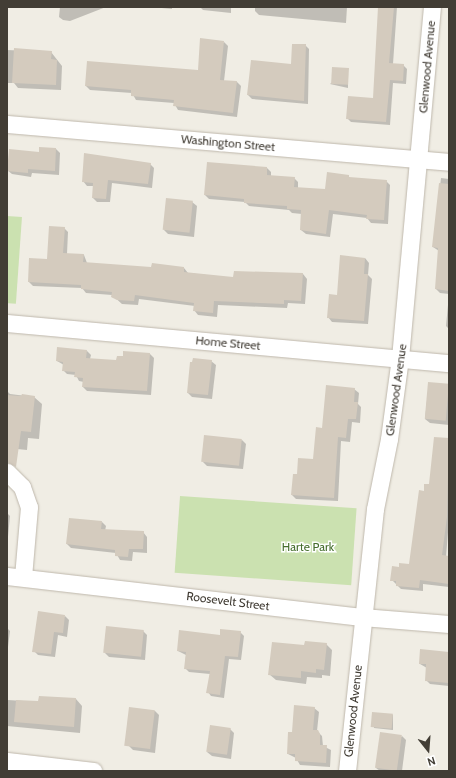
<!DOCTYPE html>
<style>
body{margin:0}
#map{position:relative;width:456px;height:778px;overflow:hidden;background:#f0ede4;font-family:Cabin,sans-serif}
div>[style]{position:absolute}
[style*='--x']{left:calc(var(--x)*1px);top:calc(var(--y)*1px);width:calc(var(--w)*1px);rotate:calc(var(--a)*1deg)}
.green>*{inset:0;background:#cbe1b0;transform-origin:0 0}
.shadow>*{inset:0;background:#0003}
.building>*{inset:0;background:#d4cbbe;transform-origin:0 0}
.roads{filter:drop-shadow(0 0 1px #beb7ab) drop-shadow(0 0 1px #beb7ab)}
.minor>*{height:17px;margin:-8.5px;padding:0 8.5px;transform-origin:8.5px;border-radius:8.5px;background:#fff}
span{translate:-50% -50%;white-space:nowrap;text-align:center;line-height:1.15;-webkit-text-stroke:3px #fff;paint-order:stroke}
.street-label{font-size:12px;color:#423d35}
.park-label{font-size:12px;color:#466e2e}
.frame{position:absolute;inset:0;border:8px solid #423d35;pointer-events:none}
.north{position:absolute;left:408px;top:730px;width:40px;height:40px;-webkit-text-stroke:3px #fff;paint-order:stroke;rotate:163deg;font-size:11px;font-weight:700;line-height:16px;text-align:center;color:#423d35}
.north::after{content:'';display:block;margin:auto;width:14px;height:18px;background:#423d35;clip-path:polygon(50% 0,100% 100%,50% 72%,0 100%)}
</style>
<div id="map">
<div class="green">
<div style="left:7px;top:216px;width:15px;height:87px;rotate:4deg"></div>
<div style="left:180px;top:496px;width:177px;height:77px;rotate:4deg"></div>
</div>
<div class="shadow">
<div style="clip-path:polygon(60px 7px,106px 7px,70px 21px,63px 20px,59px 17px)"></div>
<div style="clip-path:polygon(151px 7px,172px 7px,172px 9px)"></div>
<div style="clip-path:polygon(200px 7px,231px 7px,231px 13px,203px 10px)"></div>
<div style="clip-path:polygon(255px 7px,347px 7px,346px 23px,259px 15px,255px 11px)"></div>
<div style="clip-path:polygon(379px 7px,397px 7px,393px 64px,403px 65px,407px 69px,406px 84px,393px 83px,390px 125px,351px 122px,347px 118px,374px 99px)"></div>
<div style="clip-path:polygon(224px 42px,228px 46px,224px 81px,237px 82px,241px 86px,237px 117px,178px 110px,174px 103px,136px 100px,132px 93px,90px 90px,86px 86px,199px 71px)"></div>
<div style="clip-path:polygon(305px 45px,309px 49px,308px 104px,252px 99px,248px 95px,292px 65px)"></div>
<div style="clip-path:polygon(7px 50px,51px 52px,62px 66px,61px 90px,18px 88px,14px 83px,7px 83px)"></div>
<div style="clip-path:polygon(348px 69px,348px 88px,330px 84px)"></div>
<div style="clip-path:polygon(56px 149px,60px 153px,59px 175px,32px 173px,31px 177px,12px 174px,7px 170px,40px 154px)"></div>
<div style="clip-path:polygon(150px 164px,154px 168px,152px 188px,112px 183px,110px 202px,97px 202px,93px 198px,94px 186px,87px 186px,83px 181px)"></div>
<div style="clip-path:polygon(267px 168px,271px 172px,271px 176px,294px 178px,298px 182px,298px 188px,326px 190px,348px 176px,351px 179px,386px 181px,390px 185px,388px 224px,371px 223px,367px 218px,333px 214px,330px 237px,306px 234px,301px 230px,302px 214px,292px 213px,289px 210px,249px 206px,245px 202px,209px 199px,205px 195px)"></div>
<div style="clip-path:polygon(441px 178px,449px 179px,449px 329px,446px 326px,449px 294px,440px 293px,436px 289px,439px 251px,433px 247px)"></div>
<div style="clip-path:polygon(192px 202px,197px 206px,194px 237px,168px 234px,164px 230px)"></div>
<div style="clip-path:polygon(64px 228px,68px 232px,67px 254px,84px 255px,87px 263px,152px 268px,184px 268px,188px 273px,234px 278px,303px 274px,307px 279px,305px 304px,288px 303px,287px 308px,218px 305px,217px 317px,198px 315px,194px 310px,195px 306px,139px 299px,138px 305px,122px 304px,112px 295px,86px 293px,82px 288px,33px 286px,29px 282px,48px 260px)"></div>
<div style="clip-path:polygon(365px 258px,369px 263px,368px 275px,372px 279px,368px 324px,332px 322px,328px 317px,338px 296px)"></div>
<div style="clip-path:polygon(87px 351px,91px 355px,90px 359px,117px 361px,150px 354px,154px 358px,151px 395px,87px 391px,83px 387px,84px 382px,79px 381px,76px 375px,67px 374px,63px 370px,64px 365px,57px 361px)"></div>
<div style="clip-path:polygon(211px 361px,216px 365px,212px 399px,192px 397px,188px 393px)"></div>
<div style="clip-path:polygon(429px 383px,449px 385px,449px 425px,430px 423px,425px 419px)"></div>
<div style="clip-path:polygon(354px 389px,359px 393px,358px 404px,361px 407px,360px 423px,352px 422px,350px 442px,341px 441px,338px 501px,296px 499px,292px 495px,298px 475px,314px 460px,323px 429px)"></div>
<div style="clip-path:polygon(7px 391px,10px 394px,34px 397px,42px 404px,39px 439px,28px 438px,27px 450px,7px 448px)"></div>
<div style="clip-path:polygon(435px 438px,449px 439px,449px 520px,446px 557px,449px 557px,449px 587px,423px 584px,423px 591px,401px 589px,392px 580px,400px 568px,410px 565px,425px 492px,430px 485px)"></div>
<div style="clip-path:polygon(242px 440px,246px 444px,243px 469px,207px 466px,203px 462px)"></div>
<div style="clip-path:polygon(7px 513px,10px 516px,7px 547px)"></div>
<div style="clip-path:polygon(102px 522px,106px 526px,105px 531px,143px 532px,147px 537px,147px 553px,133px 552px,132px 561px,120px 560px,116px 553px,71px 548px,67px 544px)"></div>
<div style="clip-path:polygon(65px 616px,69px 620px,67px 637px,58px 635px,55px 657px,38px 655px,34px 651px)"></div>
<div style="clip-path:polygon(7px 628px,10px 631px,8px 647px,7px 647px)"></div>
<div style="clip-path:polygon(143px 631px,147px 635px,145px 660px,109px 657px,105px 653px)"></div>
<div style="clip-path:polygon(240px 632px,244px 636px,241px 660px,229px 659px,224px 698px,211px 696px,208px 692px,210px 674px,189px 672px,185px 668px,186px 655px,178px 651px)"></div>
<div style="clip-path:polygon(326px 644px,332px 650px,330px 676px,322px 675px,322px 678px,307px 677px,306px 684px,276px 680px,269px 674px,305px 646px)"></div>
<div style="clip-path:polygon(449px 653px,449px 686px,430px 684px,426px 680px,427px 668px,420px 664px)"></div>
<div style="clip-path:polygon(7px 695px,8px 700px,39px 702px,40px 697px,76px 699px,82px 706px,80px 733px,7px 726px)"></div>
<div style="clip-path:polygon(130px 708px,155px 711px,159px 715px,155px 753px,133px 750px,129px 746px)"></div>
<div style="clip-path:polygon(314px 708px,319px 712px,317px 731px,322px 736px,323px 746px,331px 750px,330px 767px,300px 765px,296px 758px,288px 754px)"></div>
<div style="clip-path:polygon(373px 713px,393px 715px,393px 730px,374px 728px)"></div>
<div style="clip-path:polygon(230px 729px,234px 733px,231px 759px,212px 756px,207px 752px)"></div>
<div style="clip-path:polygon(402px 736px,406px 740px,402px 771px,380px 771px,376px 768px)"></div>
</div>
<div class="building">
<div style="clip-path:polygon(378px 7px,394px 7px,389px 63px,404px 64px,403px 81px,390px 80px,386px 122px,346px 119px,348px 96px,373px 98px)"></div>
<div style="clip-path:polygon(200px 38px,224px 41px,220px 80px,237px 81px,233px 113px,173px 106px,174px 100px,131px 96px,131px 90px,85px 86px,87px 61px,198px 70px)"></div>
<div style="clip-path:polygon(292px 44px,306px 44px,304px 101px,247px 95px,251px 60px,291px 64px)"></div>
<div style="clip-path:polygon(14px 48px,52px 51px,51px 59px,57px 60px,56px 85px,12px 83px)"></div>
<div style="left:332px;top:67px;width:17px;height:17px;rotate:3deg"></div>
<div style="clip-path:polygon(39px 147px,56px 148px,55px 171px,28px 169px,28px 173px,7px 171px,9px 149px,39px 152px)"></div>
<div style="clip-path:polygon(84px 153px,151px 163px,148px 184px,108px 180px,106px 199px,92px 198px,93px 183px,82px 182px)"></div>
<div style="clip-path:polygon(207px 162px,267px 167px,267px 175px,295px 177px,294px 187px,325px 189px,327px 172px,349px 175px,349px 177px,387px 180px,384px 220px,366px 219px,367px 215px,329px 210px,326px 234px,300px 230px,301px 210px,287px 209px,287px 206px,244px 203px,244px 199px,204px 195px)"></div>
<div style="clip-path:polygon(439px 183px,449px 184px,449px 291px,435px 289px,438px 248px,432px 247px)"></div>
<div style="left:166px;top:198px;width:27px;height:32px;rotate:6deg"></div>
<div style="clip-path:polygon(49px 226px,65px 227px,63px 253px,84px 254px,83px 262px,151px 267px,152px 263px,184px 267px,184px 272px,233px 277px,234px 271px,303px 273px,301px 301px,284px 300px,284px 304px,214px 301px,213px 313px,193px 311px,194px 303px,135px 295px,134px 301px,117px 300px,111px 297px,112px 292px,81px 289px,81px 285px,28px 282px,29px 258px,47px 259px)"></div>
<div style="clip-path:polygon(340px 255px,365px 258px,364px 274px,368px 274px,364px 321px,327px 318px,329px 294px,337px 295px)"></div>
<div style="clip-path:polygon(57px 347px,87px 350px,86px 358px,116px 360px,117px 356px,123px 356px,123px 351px,150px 353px,147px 391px,82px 387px,83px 378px,74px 377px,75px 372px,62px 371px,63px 362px,56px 361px)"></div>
<div style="clip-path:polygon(193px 358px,212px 360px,208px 395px,187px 393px,190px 362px,192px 362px)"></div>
<div style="left:428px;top:382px;width:21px;height:37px;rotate:5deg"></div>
<div style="clip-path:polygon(326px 385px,355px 388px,354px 402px,358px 402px,356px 419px,348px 419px,346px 438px,338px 437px,334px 498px,291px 495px,293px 474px,297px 474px,298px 458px,313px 459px,316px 427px,322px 428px)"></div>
<div style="clip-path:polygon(22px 394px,35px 396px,31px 432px,21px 431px,16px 467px,7px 462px,7px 395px,21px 396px)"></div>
<div style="left:204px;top:435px;width:38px;height:27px;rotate:6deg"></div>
<div style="clip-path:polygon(434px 437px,449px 438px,447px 517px,442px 555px,449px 556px,449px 584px,420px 580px,419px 588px,396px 586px,396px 581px,390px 581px,392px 566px,399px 567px,399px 563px,409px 564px,419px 490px,424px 491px,424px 484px,429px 484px)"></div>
<div style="clip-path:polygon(69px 518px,102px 521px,101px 529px,144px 531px,143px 549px,129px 549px,128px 557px,115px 556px,115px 550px,66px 544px)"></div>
<div style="clip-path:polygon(38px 611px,65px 615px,63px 633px,54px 632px,51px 654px,32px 652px)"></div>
<div style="left:106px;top:626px;width:38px;height:27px;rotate:6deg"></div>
<div style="clip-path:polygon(220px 629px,241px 631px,238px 657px,225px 656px,220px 695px,206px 693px,210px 671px,184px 669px,186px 652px,177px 651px,179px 630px,220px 635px)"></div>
<div style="clip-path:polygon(305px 641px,327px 643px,324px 670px,316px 669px,316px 673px,301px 671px,301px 678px,268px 675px,272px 642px,304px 645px)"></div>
<div style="clip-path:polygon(420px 649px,449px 652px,449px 683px,425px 681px,426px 664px,419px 664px)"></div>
<div style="clip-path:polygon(39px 696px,76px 698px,74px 727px,14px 722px,16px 700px,38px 701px)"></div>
<div style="clip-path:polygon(294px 705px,315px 707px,313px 730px,318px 730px,320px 734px,320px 745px,327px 745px,326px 763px,295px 761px,295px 754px,287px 754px,288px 732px,292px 732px)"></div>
<div style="left:129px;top:707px;width:26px;height:39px;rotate:7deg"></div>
<div style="left:372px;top:712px;width:21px;height:15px;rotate:5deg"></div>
<div style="left:210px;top:725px;width:21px;height:27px;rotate:8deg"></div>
<div style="left:380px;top:732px;width:22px;height:36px;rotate:8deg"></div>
</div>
<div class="roads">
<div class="minor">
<div style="--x:7;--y:124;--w:444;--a:4.9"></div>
<div style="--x:7;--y:323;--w:444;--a:5.2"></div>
<div style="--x:7;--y:472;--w:21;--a:45"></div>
<div style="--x:22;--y:487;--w:21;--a:71"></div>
<div style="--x:29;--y:507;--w:70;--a:94.9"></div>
<div style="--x:7;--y:576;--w:357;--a:6.6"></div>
<div style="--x:362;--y:617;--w:87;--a:4.6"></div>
<div style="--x:7;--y:761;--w:87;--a:6.6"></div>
<div style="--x:347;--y:771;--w:263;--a:-83.9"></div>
<div style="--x:375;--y:509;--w:71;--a:-78.7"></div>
<div style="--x:389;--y:439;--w:82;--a:-82.3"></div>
<div style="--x:400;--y:358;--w:352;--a:-84.8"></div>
</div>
</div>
<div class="street-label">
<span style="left:427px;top:67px;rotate:-85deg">Glenwood Avenue</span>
<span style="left:228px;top:143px;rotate:5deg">Washington Street</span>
<span style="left:228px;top:343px;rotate:5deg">Home Street</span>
<span style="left:396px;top:390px;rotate:-82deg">Glenwood Avenue</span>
<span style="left:228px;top:601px;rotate:7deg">Roosevelt Street</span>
<span style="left:353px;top:711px;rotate:-84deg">Glenwood Avenue</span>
</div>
<div class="park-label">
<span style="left:308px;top:547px">Harte Park</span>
</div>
<div class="frame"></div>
<div class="north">N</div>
</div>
